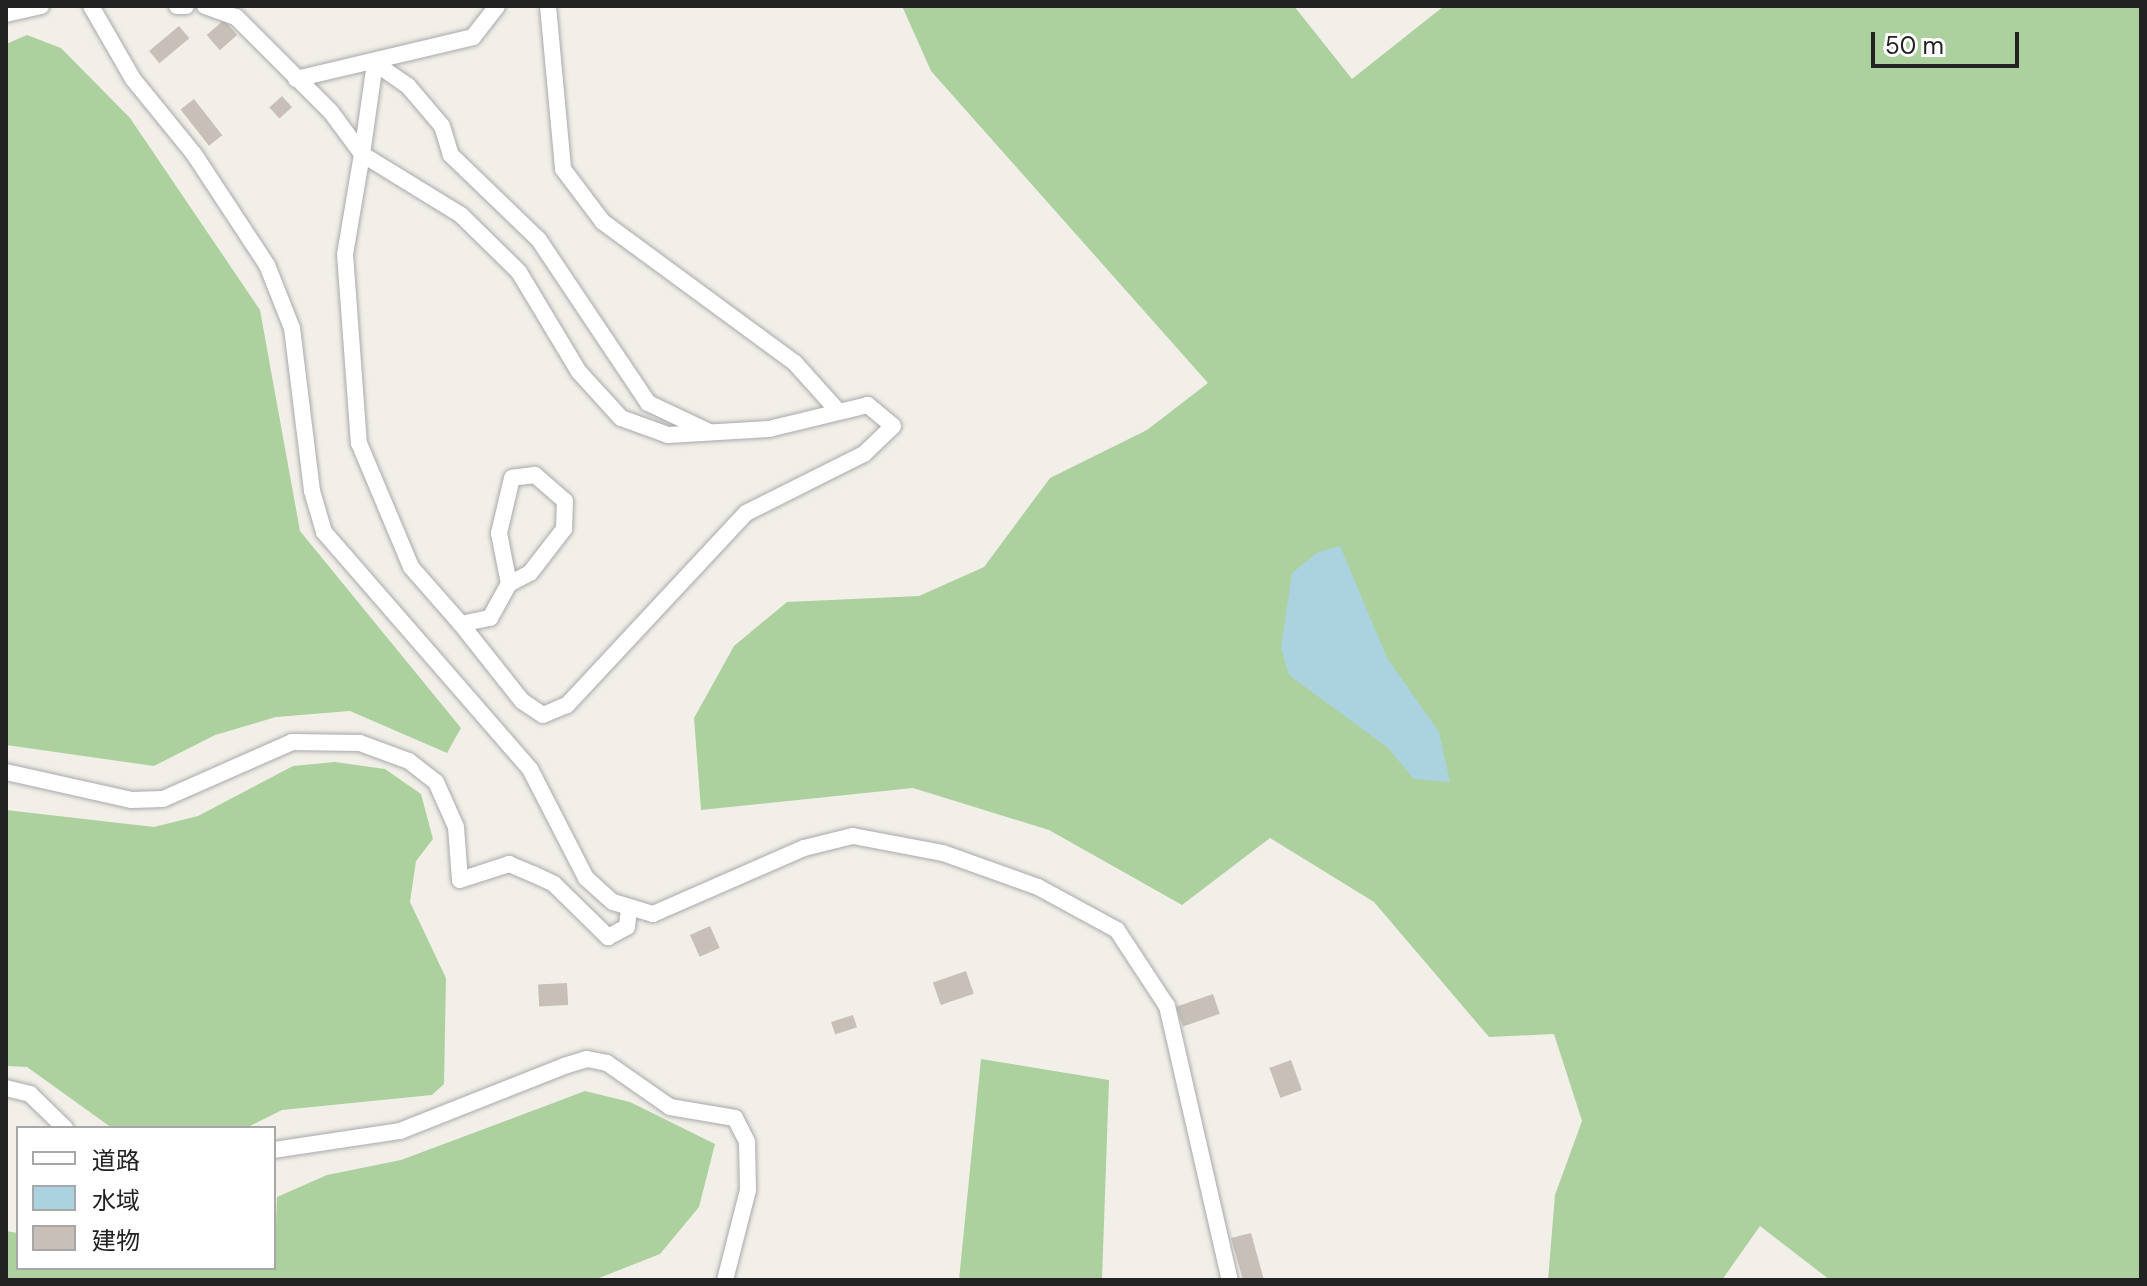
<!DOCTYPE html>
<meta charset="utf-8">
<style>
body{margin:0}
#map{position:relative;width:2147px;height:1286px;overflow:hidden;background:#f2efe9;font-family:"DM Sans","Noto Sans JP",sans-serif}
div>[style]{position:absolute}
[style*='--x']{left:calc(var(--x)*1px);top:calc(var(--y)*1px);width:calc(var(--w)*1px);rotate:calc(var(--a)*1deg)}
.forest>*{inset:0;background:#add19e}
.water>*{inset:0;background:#aad3df}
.building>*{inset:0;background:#c7bfb8;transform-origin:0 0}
.roads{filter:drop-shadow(0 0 2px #a9a9a9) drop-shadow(0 0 2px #a9a9a9)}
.street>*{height:16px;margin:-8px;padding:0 8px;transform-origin:8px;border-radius:8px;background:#fff}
span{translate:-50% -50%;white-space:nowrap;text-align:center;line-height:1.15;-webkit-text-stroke:7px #fff;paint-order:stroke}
.frame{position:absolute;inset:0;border:8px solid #222;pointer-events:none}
.legend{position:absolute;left:16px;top:1126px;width:260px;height:144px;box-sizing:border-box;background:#fff;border:2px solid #a7a7a7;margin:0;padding:10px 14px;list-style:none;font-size:24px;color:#222}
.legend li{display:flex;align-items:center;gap:16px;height:40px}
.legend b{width:40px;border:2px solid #a7a7a7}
.scale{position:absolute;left:1871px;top:32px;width:148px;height:36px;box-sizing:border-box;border:4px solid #222;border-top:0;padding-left:10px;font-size:24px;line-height:28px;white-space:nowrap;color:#222;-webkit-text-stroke:6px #fff;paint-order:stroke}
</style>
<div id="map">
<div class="forest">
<div style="clip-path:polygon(902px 6px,1294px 6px,1352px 79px,1444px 6px,2141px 6px,2141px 1280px,1830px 1280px,1760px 1226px,1722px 1280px,1548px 1280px,1555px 1195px,1582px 1121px,1554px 1034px,1489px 1037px,1374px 902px,1270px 838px,1182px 905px,1049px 830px,913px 788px,701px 810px,694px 718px,734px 646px,787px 602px,919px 596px,984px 567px,1050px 478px,1147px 430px,1208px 383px,931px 71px)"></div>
<div style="clip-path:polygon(27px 35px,61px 48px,130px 118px,260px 310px,300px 531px,461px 728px,447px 753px,350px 711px,276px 717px,215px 735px,154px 766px,6px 745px,6px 44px)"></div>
<div style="clip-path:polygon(335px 762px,385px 769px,421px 794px,433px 839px,416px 861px,410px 902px,446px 978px,444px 1084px,432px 1095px,282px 1110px,246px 1128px,112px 1128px,27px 1067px,6px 1066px,6px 810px,154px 827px,198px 816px,293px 766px)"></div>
<div style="clip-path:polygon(981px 1059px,1109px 1080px,1102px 1280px,959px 1280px)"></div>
<div style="clip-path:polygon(585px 1091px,630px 1102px,715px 1144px,699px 1207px,660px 1254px,594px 1280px,6px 1280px,6px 1231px,18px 1233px,18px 1268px,274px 1268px,277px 1197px,327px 1175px,401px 1160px)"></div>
</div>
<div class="water">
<div style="clip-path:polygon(1340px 546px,1387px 658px,1439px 732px,1450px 782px,1414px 779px,1388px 748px,1289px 675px,1281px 647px,1292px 573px,1318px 552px)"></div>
</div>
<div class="building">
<div style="left:224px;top:20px;width:20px;height:23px;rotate:49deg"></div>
<div style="left:179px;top:26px;width:16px;height:39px;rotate:50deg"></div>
<div style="left:282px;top:96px;width:15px;height:17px;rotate:48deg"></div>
<div style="left:194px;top:99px;width:46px;height:17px;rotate:52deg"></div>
<div style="left:710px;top:926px;width:24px;height:22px;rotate:66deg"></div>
<div style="left:966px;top:971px;width:24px;height:35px;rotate:71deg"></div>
<div style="left:567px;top:983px;width:22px;height:29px;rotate:87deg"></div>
<div style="left:1213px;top:994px;width:21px;height:39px;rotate:71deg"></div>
<div style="left:853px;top:1015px;width:13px;height:23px;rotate:72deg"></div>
<div style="left:1291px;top:1060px;width:32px;height:23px;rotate:70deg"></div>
<div style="clip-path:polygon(1251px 1233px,1264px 1280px,1243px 1280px,1231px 1238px)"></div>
</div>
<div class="roads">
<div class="street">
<div style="--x:91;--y:6;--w:84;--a:60.1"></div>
<div style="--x:133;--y:79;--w:97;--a:50.9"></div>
<div style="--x:194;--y:154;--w:133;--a:56.7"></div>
<div style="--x:267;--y:265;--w:68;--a:68.4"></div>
<div style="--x:292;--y:328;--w:164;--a:83"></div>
<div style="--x:312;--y:491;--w:43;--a:73.7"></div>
<div style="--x:324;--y:532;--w:314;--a:49"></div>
<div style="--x:530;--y:769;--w:123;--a:62.8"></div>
<div style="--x:586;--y:878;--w:36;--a:42"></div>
<div style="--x:613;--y:902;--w:42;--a:16.7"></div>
<div style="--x:653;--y:914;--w:165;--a:-23.6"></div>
<div style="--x:804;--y:848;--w:50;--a:-13.8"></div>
<div style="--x:853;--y:836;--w:92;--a:10.7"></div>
<div style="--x:943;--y:853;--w:101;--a:19.7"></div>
<div style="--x:1038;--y:887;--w:90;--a:28.6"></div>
<div style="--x:1117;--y:930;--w:91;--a:56.7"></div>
<div style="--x:1167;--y:1006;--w:281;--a:77.1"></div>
<div style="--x:177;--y:6;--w:9;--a:0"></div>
<div style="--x:205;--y:6;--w:33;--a:20"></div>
<div style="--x:236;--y:17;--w:134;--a:45"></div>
<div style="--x:331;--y:112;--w:52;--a:53.6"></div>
<div style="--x:362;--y:154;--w:101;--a:99.6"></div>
<div style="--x:345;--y:254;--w:190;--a:85.8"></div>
<div style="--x:359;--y:443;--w:134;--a:67.2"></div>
<div style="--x:411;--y:567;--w:76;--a:48.7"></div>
<div style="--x:461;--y:624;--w:30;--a:-12"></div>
<div style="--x:490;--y:618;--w:39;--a:-61"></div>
<div style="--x:509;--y:584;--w:24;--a:-28"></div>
<div style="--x:530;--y:573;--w:56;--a:-52.3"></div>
<div style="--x:564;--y:529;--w:28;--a:-88"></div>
<div style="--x:565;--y:501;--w:40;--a:-139"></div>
<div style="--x:535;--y:475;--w:23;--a:173"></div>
<div style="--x:512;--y:478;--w:57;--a:103.3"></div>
<div style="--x:499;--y:533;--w:52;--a:78.9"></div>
<div style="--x:548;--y:6;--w:164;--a:84.7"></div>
<div style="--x:563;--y:169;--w:66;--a:53"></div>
<div style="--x:603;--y:222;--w:238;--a:36.3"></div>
<div style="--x:795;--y:363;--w:64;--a:48.1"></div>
<div style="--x:6;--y:14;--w:36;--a:-13"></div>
<div style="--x:296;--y:79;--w:182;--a:-13.3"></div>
<div style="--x:473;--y:37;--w:39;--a:-52"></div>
<div style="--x:461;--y:624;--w:98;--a:51.6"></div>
<div style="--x:522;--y:701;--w:25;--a:34"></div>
<div style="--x:543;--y:715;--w:26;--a:-23"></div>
<div style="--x:567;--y:705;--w:262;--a:-47"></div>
<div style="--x:746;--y:513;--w:132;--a:-26.6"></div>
<div style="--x:864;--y:454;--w:40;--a:-44"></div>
<div style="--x:893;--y:426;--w:33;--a:-140"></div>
<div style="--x:868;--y:405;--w:102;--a:166.4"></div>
<div style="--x:769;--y:429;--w:101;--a:176.6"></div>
<div style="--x:668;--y:435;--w:50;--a:-160.1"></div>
<div style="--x:621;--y:418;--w:62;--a:-132.4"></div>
<div style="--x:579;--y:372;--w:117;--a:-121"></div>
<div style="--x:519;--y:272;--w:81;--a:-135.5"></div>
<div style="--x:461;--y:215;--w:116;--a:-148.4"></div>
<div style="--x:362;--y:154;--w:92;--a:-81.9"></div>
<div style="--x:375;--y:63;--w:40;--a:34.9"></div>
<div style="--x:408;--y:86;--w:52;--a:49.6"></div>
<div style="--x:442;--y:126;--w:30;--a:73"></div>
<div style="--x:451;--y:155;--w:122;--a:44"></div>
<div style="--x:539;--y:240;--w:196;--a:56.2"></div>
<div style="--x:648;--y:403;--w:68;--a:25.4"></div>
<div style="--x:6;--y:772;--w:128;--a:12.6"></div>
<div style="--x:131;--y:800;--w:32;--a:-2"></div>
<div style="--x:163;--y:799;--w:141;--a:-23.8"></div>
<div style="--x:292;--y:742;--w:68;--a:0.8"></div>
<div style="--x:360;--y:743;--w:52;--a:20.2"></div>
<div style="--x:409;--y:761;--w:34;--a:38"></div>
<div style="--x:436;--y:782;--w:49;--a:66"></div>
<div style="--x:456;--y:827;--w:53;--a:85.7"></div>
<div style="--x:460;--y:880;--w:52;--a:-18.1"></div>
<div style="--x:509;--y:864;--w:26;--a:23"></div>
<div style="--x:533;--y:874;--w:23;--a:25"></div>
<div style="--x:554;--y:884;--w:76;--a:44.5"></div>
<div style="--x:608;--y:937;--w:21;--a:-28"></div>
<div style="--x:627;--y:927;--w:18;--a:-84"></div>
<div style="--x:6;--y:1088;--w:25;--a:14"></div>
<div style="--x:30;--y:1094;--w:49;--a:44.2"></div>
<div style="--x:274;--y:1150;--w:127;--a:-8.6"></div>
<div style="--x:400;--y:1131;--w:176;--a:-21.6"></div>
<div style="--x:564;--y:1066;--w:24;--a:-17"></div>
<div style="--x:587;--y:1059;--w:20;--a:11"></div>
<div style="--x:607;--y:1063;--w:77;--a:34.9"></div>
<div style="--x:670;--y:1107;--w:66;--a:9.6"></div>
<div style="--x:735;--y:1118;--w:27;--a:63"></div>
<div style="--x:747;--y:1142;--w:48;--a:88.8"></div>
<div style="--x:748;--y:1190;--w:93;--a:104.3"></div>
</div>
</div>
<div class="frame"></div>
<ul class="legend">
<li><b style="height:10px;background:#fff"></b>道路</li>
<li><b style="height:22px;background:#aad3df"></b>水域</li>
<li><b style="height:22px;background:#c7bfb8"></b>建物</li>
</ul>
<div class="scale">50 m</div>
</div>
